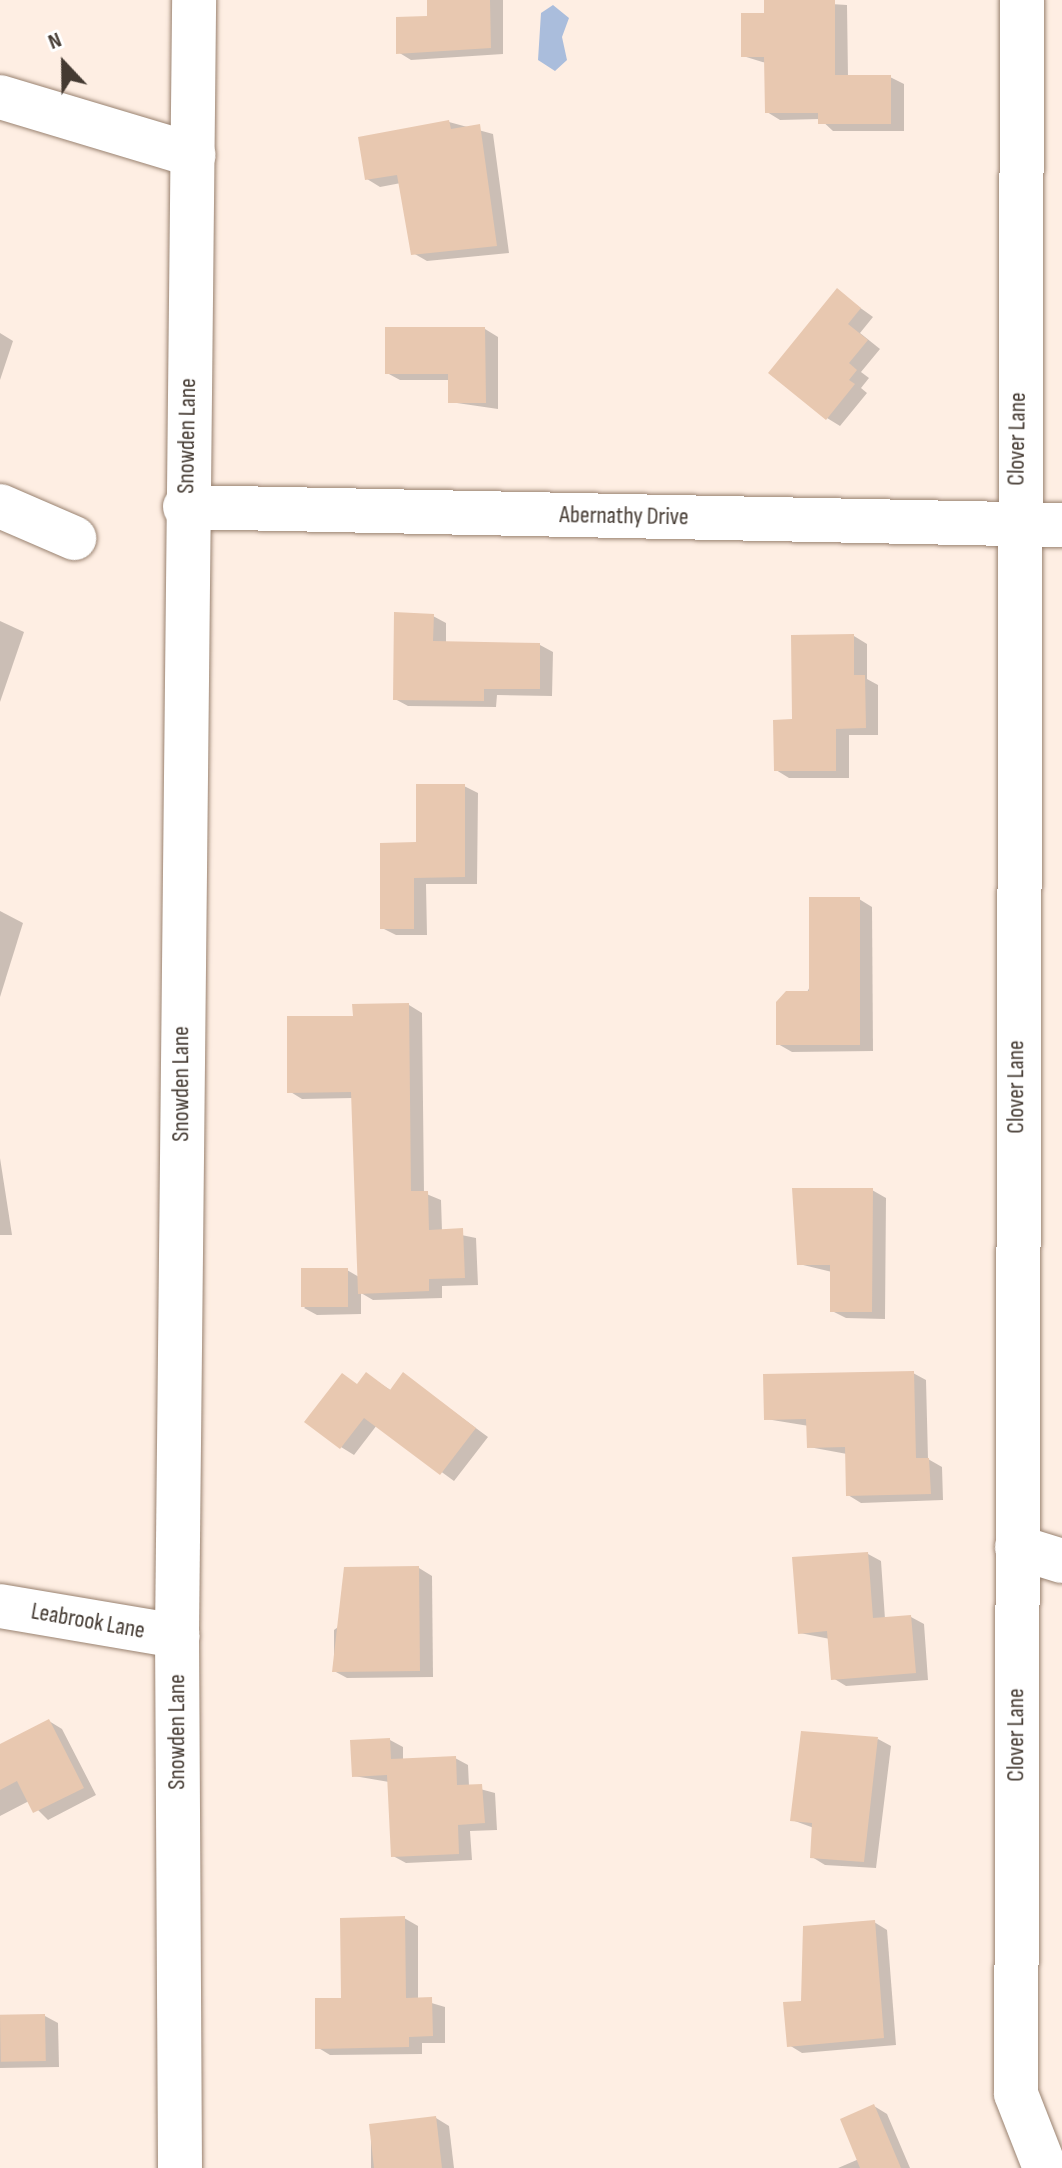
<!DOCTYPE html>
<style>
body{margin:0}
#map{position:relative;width:1062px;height:2168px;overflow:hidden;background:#feeee3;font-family:"Sofia Sans Condensed",sans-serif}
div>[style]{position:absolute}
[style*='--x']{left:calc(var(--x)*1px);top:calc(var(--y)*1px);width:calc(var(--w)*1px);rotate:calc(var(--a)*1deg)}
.water>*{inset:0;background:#aabddc}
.shadow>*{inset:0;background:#0003}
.building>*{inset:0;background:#e8c8b0;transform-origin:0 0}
.roads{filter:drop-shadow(0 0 2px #998270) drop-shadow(0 0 2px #998270)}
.minor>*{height:44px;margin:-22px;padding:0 22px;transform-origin:22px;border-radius:22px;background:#fff}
span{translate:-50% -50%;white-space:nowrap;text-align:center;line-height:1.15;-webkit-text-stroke:6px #fff;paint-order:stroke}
.street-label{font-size:24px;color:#443a32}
.north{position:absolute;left:24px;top:24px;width:80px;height:80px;-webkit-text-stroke:6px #fff;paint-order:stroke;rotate:338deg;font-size:22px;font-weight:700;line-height:32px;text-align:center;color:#443a32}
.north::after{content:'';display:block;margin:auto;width:28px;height:36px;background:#443a32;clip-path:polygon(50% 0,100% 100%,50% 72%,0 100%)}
</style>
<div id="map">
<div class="water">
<div style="clip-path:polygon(553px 5px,569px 18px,562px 37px,567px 60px,555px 71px,538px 60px,541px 13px)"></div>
</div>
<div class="shadow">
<div style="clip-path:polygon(429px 0,503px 0,503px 54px,411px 60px,398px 52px,430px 18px)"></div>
<div style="clip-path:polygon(766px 0,847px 5px,848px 77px,890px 77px,904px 84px,904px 131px,833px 131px,820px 119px,780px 120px,767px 112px,766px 63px,743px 56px,766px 15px)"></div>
<div style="clip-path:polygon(449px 122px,493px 134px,509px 253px,427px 261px,413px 253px,401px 183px,380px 187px,367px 179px)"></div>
<div style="clip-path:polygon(837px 291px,873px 317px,860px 333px,880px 349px,861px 372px,869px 378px,861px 388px,867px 393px,840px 426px,827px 418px)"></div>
<div style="clip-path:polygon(485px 329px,498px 337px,498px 409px,450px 402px,450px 380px,400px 380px,387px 373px)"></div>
<div style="clip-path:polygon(0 333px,13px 341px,0 380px)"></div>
<div style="clip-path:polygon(433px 616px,446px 623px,446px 643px,540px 645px,553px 652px,552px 696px,497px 695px,496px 707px,408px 706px,395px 699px)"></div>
<div style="clip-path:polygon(0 621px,24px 632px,0 702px)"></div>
<div style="clip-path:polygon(854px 636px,867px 644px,867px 679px,878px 685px,878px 735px,849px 735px,849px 778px,789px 778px,776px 770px,794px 721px)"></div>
<div style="clip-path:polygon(464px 786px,478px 793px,477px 884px,426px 884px,427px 935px,396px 935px,382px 928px,418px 844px)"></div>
<div style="clip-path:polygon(859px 899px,872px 907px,873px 1051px,792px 1052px,778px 1044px)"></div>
<div style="clip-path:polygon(0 911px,23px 923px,0 997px)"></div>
<div style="clip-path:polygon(409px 1005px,422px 1013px,424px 1193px,441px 1200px,442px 1231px,476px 1238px,478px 1285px,442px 1286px,442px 1298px,373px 1300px,361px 1293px,361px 1314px,317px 1315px,304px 1308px,347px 1270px,359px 1277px,353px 1098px,302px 1099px,289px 1091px,355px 1018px)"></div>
<div style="clip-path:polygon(0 1158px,12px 1235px,0 1235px,0 1270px)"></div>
<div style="clip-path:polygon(872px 1190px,886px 1198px,885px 1319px,846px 1318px,832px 1311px,832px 1272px,799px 1264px)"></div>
<div style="clip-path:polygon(913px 1373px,926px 1380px,928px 1459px,942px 1467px,943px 1500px,861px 1503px,848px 1495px,847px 1454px,809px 1447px,809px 1426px,766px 1419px)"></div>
<div style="clip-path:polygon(367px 1375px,392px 1391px,404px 1375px,488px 1437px,454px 1481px,377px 1425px,354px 1455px,341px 1447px)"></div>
<div style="clip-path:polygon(868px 1554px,881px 1561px,885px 1619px,911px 1617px,924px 1624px,928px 1680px,846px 1686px,833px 1678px,830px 1639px,800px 1633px)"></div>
<div style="clip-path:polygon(419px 1568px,432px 1576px,433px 1677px,347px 1678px,334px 1671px,334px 1630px)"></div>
<div style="clip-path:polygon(49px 1721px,62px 1729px,96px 1795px,48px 1820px,29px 1801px,0 1816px,0 1746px)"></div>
<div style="clip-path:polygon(878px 1739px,891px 1746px,876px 1868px,825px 1865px,812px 1857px,814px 1828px,792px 1820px)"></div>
<div style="clip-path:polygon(390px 1740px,403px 1747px,403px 1760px,455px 1758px,468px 1765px,469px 1786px,495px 1793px,497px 1830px,470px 1831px,472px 1860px,406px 1863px,393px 1856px,389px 1782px,354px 1776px)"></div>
<div style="clip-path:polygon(404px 1918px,418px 1926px,418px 1999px,445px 2007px,445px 2043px,422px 2043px,422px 2054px,330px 2055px,317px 2047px)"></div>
<div style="clip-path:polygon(874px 1922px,887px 1930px,896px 2045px,802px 2053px,789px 2045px)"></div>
<div style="clip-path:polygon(45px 2016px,58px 2023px,59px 2067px,0 2068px,0 2017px)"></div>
<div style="clip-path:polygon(874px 2106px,887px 2114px,910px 2168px,838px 2168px,859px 2159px)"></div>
<div style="clip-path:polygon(436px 2118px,449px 2126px,454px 2168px,371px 2168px,371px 2126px)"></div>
</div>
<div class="building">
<div style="clip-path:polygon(427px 0,490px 0,491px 48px,396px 54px,396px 17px,427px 16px)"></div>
<div style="clip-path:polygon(764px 0,835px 0,835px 75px,891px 75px,891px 124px,818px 124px,818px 113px,765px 113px,764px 57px,741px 57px,741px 13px,764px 13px)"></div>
<div style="clip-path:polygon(449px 120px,451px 129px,480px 124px,497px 246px,411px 255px,397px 175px,365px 180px,358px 137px)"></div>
<div style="clip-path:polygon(837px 288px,861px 308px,848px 324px,868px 340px,849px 363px,857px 370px,849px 380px,855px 384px,826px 420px,768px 373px)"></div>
<div style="clip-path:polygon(385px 327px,485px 327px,486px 403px,448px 403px,448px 374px,385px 374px)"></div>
<div style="clip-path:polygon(394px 612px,434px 614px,433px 641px,540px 643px,540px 689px,484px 689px,484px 701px,393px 700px)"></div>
<div style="clip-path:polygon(854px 634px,854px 675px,865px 675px,866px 728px,836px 729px,836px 771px,774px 771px,773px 720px,792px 719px,791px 635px)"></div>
<div style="clip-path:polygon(416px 784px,465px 784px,465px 877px,414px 878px,414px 929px,380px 929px,380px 843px,416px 842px)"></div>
<div style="clip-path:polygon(809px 897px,860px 897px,860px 1045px,776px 1045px,776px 1002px,786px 991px,809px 991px)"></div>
<div style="clip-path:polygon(409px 1003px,411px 1191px,428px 1191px,429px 1230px,463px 1228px,465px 1278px,429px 1279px,429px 1291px,358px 1294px,351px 1092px,287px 1093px,287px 1016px,353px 1016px,352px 1004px)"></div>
<div style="clip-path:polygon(792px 1188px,873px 1188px,872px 1312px,830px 1312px,830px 1265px,797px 1265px)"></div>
<div style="left:348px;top:1268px;width:39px;height:47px;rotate:90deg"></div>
<div style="clip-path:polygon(914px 1371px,916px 1458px,929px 1458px,931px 1494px,846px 1496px,845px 1447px,807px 1448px,806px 1419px,764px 1420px,763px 1374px)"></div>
<div style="clip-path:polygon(366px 1372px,390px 1390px,403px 1372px,476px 1428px,440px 1475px,364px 1418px,340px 1449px,304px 1422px,342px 1373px,357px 1384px)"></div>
<div style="clip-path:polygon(868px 1552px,873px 1618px,911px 1615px,916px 1673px,831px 1680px,827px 1631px,798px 1634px,792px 1557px)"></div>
<div style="clip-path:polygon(419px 1566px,420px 1671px,332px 1672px,344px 1567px)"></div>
<div style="clip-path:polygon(49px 1719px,84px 1788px,33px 1813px,17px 1781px,0 1790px,0 1744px)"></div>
<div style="clip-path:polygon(801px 1731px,878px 1737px,864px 1862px,810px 1858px,812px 1823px,790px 1821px)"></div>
<div style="clip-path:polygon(390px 1738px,391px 1759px,456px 1756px,457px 1785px,482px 1784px,485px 1823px,458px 1825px,459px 1854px,391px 1857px,387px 1775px,352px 1777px,350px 1740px)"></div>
<div style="clip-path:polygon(405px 1916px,406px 1998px,432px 1997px,433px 2036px,409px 2037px,409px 2047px,315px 2049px,315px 1998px,341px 1998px,340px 1918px)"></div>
<div style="clip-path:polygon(875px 1920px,884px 2038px,787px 2047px,783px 2002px,801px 2001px,803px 1926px)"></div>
<div style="left:45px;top:2014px;width:47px;height:45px;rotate:89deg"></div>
<div style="clip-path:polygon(874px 2104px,901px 2168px,860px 2168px,840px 2119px)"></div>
<div style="clip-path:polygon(436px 2116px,442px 2168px,374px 2168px,369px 2124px)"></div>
</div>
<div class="roads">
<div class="minor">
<div style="--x:1022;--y:0;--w:2094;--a:90.16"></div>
<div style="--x:1016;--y:2094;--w:79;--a:68.6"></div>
<div style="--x:0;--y:97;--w:202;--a:16.7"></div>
<div style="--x:0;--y:506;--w:81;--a:23.4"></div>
<div style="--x:185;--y:507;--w:877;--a:1.18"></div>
<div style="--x:1017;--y:1547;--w:47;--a:17.3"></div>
<div style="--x:0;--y:1606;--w:180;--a:9.6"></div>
<div style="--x:180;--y:2168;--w:532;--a:-90.32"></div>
<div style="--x:177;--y:1636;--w:1636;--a:-89.4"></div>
</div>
</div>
<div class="street-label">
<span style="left:187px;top:436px;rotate:-89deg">Snowden Lane</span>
<span style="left:1017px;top:439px;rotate:-89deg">Clover Lane</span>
<span style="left:624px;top:516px;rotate:1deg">Abernathy Drive</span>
<span style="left:181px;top:1084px;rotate:-90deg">Snowden Lane</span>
<span style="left:1016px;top:1087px;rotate:-90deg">Clover Lane</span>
<span style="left:88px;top:1621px;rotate:10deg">Leabrook Lane</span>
<span style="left:177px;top:1732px;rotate:-90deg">Snowden Lane</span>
<span style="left:1016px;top:1735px;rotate:-90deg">Clover Lane</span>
</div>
<div class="north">N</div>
</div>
